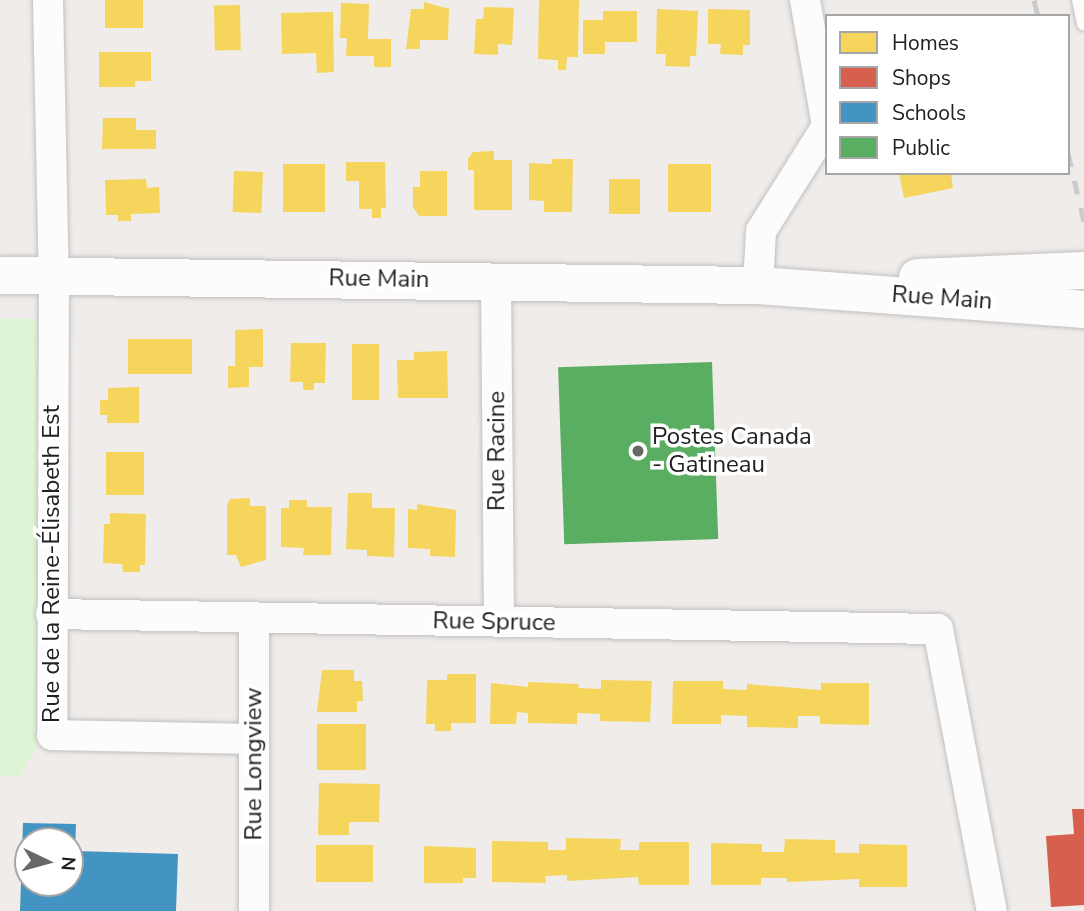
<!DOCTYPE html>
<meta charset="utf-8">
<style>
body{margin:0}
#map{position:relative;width:1084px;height:911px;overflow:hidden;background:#efecea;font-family:"Nunito Sans",sans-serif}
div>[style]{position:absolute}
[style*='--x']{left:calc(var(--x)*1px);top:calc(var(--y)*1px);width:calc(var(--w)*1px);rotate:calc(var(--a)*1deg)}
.park>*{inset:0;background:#def5d5}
.homes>*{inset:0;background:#f6d55c;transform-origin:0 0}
.shops>*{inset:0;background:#d6604d}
.schools>*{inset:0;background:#4393c3}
.public>*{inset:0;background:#5aae61;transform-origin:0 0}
.roads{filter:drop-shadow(0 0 2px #c2c1c0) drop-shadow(0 0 2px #c2c1c0)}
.service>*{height:14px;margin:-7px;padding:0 7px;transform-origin:7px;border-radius:7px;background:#fdfcfc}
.minor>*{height:30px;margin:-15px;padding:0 15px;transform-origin:15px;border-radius:15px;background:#fdfcfc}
.tertiary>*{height:37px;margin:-18.5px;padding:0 18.5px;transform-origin:18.5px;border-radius:18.5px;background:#fdfcfc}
.rail>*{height:5px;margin-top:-2.5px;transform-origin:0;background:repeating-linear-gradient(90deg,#cbcbcb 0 14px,transparent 0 28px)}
.dots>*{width:19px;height:19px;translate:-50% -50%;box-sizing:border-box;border:4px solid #fff;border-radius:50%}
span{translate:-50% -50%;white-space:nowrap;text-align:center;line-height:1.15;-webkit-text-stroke:7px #fff;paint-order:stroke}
.street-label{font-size:24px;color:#212121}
.poi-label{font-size:24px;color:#212121}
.left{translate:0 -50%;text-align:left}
.legend{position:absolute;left:825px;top:14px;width:245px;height:161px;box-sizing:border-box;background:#fff;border:2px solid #a6a6a6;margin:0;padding:9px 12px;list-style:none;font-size:21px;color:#212121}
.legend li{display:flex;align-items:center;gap:14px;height:35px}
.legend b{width:35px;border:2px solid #a6a6a6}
.north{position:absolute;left:14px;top:827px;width:70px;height:70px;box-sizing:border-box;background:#fff;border:2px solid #a6a6a6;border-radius:50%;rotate:95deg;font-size:19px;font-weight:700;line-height:28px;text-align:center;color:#212121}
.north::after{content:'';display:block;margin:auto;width:24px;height:32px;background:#696867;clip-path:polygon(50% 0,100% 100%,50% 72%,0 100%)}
</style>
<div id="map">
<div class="park">
<div style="clip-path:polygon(0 319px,46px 319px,39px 741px,19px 777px,0 776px)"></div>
</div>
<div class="homes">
<div style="left:105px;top:0;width:38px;height:28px"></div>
<div style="clip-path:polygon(539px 0,579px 0,578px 57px,567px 57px,566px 70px,558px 70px,558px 60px,538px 59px)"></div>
<div style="clip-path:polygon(424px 2px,449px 9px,448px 40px,420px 40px,420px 49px,406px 49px,411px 9px,424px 9px)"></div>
<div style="clip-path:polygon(341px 3px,369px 4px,368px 39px,391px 39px,391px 67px,374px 67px,374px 56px,346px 56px,347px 38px,340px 38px)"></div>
<div style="left:240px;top:5px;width:45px;height:26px;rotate:89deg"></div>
<div style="clip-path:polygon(484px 7px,514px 8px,512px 45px,498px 44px,498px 55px,474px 54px,476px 19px,483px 19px)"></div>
<div style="clip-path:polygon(657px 9px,698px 11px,696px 56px,690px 56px,690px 67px,665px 66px,666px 54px,656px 54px)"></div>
<div style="clip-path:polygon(708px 9px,750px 10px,750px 45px,743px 45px,743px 55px,720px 54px,721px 44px,708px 44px)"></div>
<div style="clip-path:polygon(603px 11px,637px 11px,637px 42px,605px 42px,605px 54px,583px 54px,583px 20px,603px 20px)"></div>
<div style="clip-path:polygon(333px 12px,334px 72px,317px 73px,316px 53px,282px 54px,281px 13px)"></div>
<div style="clip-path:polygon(99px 52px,151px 52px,151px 81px,135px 81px,135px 87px,99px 87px)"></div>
<div style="clip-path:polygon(103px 118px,136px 118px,136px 130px,156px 130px,156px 149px,102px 149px)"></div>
<div style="clip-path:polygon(494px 151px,494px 160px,512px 160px,512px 210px,474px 210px,474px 170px,468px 170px,468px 159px,473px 152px)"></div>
<div style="clip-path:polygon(552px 159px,573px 159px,572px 212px,544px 212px,544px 201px,529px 200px,529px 163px,552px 164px)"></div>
<div style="clip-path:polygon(346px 162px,385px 162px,386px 208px,381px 208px,381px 218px,372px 218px,372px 209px,359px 209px,359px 181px,346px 181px)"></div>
<div style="left:283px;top:164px;width:42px;height:48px"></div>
<div style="left:668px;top:164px;width:43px;height:48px"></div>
<div style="left:234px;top:171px;width:29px;height:41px;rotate:2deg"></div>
<div style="clip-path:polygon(420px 171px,447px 171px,447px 216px,419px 216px,413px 207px,413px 187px,420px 187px)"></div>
<div style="clip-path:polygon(899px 173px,951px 173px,953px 188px,904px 198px)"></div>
<div style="clip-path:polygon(146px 179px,147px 188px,159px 187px,160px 213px,131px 214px,131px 221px,118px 221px,118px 215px,106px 215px,105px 180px)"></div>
<div style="left:609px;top:179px;width:31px;height:35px"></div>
<div style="clip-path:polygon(263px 329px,263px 367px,249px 367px,249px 387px,228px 388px,228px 366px,235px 366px,235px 330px)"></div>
<div style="left:128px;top:339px;width:64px;height:35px"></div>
<div style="clip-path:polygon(291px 343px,326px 343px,325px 383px,314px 383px,314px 390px,303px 390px,303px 382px,290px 382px)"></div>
<div style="left:352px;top:344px;width:27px;height:56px"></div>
<div style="clip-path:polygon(447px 351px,448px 398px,398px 398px,397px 360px,414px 360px,414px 352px)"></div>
<div style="clip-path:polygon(139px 387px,139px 423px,107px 423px,107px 415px,100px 415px,100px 400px,108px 400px,108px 388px)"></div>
<div style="left:106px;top:452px;width:38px;height:43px"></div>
<div style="clip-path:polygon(348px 493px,372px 493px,372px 508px,395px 508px,394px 557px,367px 556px,367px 550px,346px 549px)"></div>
<div style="clip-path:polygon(250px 498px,250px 506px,266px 506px,266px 560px,241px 567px,236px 555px,227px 555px,227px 505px,230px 499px)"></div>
<div style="clip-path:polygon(289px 500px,307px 500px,307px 507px,332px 507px,331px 555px,303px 555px,304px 548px,281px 547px,281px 508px,289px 508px)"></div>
<div style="clip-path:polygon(417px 504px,456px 510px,455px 557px,430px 556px,430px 549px,408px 548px,408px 509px,417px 510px)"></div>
<div style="clip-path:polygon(110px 513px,146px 514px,145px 565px,140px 565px,140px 572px,123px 572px,122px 564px,103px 563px,104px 524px,110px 524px)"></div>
<div style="clip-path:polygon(322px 670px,354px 670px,354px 681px,362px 681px,363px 701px,357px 701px,357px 712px,317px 712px)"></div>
<div style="clip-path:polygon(447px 674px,476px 674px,476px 723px,451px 723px,451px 731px,435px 731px,435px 724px,426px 724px,427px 680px,447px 680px)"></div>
<div style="clip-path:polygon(601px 680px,652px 681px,650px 722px,600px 721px,600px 714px,577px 713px,577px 724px,528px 723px,528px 713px,517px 712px,516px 724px,490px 724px,491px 683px,528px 687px,528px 682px,579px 684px,578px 688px,601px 689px)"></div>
<div style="clip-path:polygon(673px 681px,723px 681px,723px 689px,747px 690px,747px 684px,821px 690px,821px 683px,869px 683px,869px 725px,820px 724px,820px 716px,798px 716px,798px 728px,747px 727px,747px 716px,721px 715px,721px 724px,672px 724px)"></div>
<div style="left:317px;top:724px;width:49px;height:46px"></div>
<div style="clip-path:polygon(319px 783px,380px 784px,379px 822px,349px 822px,349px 835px,318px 835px)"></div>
<div style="clip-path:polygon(566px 838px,621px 839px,620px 850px,639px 850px,639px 842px,689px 842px,689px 885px,639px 885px,638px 877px,567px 881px,567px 875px,545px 876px,546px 883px,492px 882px,492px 841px,548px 842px,548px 850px,566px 850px)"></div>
<div style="clip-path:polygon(785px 839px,835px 840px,835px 853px,859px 853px,859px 844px,907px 845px,907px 887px,859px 887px,859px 879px,787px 882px,787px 878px,761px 878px,761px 885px,711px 885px,711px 843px,762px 844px,762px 852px,784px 852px)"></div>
<div style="left:316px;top:845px;width:57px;height:37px"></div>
<div style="clip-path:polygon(424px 846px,476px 848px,476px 878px,463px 878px,463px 883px,424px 883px)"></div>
</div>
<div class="shops">
<div style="clip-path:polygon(1072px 809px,1084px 809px,1084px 905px,1051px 907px,1046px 836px,1074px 834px)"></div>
</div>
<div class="schools">
<div style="clip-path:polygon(evenodd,23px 823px,76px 824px,75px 851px,178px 854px,176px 911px,20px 911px,23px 823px,28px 841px,70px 841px,70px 883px,28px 883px,28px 841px)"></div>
</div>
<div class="public">
<div style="left:712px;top:362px;width:177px;height:154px;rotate:88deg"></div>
</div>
<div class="roads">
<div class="service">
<div style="--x:1079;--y:0;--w:24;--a:78"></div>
</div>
<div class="minor">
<div style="--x:48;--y:0;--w:275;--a:88.8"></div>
<div style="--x:54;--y:275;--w:460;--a:90.2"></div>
<div style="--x:52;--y:735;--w:201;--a:1.1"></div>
<div style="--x:496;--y:280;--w:342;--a:89.5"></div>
<div style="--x:758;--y:285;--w:54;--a:-86.8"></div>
<div style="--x:761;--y:231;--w:124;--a:-57.8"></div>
<div style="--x:827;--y:126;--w:128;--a:-99.9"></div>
<div style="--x:51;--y:614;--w:887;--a:0.97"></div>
<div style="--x:938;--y:629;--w:287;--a:79.2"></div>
<div style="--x:254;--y:617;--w:294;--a:90"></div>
</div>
<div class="tertiary">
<div style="--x:0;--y:275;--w:758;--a:0.76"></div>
<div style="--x:758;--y:285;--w:327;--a:4.2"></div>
<div style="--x:917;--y:277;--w:167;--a:-2.4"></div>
</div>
</div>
<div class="rail">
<div style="--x:1034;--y:0;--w:16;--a:76"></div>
<div style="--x:1068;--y:153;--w:71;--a:76.9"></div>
</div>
<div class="dots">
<div style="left:638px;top:451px;background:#696867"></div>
</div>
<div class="street-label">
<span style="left:379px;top:279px;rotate:1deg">Rue Main</span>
<span style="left:942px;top:298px;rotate:4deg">Rue Main</span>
<span style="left:497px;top:451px;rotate:-90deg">Rue Racine</span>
<span style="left:52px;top:564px;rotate:-90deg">Rue de la Reine-Élisabeth Est</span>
<span style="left:494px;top:622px;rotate:1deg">Rue Spruce</span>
<span style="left:254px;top:764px;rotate:-90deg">Rue Longview</span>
</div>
<div class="poi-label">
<span class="left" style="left:652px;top:451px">Postes Canada<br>- Gatineau</span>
</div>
<ul class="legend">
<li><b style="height:19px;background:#f6d55c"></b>Homes</li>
<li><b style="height:19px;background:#d6604d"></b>Shops</li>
<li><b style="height:19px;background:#4393c3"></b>Schools</li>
<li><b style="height:19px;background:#5aae61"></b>Public</li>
</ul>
<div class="north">N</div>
</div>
